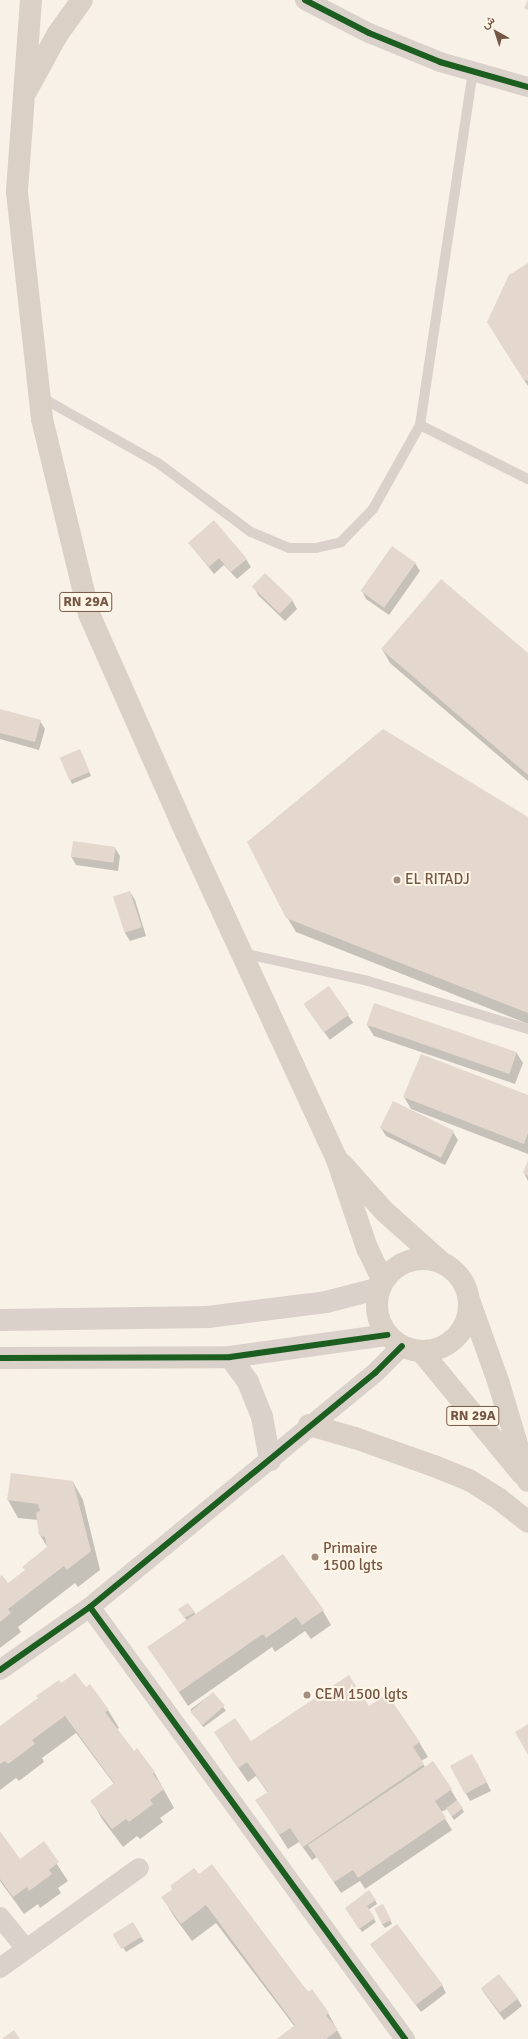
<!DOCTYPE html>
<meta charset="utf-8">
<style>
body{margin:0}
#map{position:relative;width:528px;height:2039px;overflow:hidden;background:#f7f1e7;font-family:Signika,Vazirmatn,sans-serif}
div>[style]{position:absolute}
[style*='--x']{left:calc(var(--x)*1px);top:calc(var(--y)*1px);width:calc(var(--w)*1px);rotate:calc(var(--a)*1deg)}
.shadow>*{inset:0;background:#0003;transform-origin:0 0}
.building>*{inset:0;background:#e4d8ce;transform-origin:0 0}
.service>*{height:10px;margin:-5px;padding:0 5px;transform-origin:5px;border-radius:5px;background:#dad1cb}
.minor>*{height:20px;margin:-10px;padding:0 10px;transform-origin:10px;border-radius:10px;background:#dad1cb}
.tertiary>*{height:22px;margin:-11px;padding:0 11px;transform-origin:11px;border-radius:11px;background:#dad1cb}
.primary>*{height:22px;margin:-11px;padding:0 11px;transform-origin:11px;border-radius:11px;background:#dad0c6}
.primary>.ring{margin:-11px;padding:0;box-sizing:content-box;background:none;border:22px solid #dad0c6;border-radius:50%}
.cycleway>*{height:6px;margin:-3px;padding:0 3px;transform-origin:3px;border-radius:3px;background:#1b5e20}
.dots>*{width:11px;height:11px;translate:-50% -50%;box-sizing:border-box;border:2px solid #fff6e8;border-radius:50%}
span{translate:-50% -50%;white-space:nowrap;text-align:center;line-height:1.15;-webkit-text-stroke:4px #fff6e8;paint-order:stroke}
.shield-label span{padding:1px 3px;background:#fff6e8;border:1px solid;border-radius:3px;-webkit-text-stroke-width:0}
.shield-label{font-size:14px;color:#765746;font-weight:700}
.poi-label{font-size:15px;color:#765746}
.left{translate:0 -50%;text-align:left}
.north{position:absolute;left:476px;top:12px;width:40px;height:40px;-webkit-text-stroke:3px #fff6e8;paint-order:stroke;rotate:321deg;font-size:11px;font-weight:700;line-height:16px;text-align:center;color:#765746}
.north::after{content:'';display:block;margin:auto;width:14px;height:18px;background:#765746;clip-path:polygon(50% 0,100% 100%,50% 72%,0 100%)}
</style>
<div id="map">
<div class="shadow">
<div style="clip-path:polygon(528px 264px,528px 386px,496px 336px)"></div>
<div style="clip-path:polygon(189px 543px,246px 559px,251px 567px,237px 579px,224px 565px,214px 574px)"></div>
<div style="clip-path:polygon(415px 563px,420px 571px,389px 615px,366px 599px,362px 591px)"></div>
<div style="clip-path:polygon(254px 587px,292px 600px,297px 609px,285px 621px,258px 595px)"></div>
<div style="clip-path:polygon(382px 649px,528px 654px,528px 781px,390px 663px)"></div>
<div style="clip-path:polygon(0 710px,40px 721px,45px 729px,39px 750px,0 739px)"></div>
<div style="clip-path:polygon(82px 754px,91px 776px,72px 784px,61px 759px)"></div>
<div style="clip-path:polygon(528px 818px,528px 1024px,296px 932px,287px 917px)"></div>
<div style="clip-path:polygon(115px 848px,120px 856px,118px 871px,76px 865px,71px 856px)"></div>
<div style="clip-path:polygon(130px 892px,135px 900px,146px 936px,130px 941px,125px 933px)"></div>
<div style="left:328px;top:988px;width:43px;height:29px;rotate:54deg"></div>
<div style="clip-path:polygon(367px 1025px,516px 1052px,523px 1063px,515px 1084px,374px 1036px)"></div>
<div style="clip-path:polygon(528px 1096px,528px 1154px,411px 1109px,404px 1097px)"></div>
<div style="clip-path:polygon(381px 1128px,453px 1132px,458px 1140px,445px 1165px,386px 1136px)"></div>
<div style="clip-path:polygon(528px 1162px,528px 1181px,524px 1173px)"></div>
<div style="clip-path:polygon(73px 1482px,83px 1500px,100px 1570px,78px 1587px,75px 1583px,18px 1627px,21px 1632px,0 1648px,0 1578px,8px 1585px,26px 1571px,48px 1548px,40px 1535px,38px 1520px,18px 1518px,8px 1500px)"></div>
<div style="clip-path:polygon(180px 1610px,194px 1612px,196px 1615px,323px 1611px,331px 1625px,311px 1639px,305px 1631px,275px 1652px,272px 1647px,188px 1706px,149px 1647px,187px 1621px)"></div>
<div style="clip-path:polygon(61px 1685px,85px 1689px,108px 1710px,119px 1728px,117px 1729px,134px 1752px,154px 1772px,174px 1808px,160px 1818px,163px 1822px,140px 1839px,137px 1836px,123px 1847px,102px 1819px,92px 1801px,114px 1784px,76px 1733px,42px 1758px,44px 1762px,19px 1781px,16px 1778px,0 1790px,0 1727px)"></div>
<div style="left:213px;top:1693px;width:22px;height:28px;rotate:54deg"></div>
<div style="clip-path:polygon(369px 1707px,419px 1742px,428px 1757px,421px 1761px,425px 1767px,451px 1790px,464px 1812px,454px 1820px,447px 1809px,441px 1812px,452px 1830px,365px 1889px,360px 1881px,341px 1893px,317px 1857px,312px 1860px,299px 1842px,288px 1849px,257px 1800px,268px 1793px,256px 1776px,248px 1782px,224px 1747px,251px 1743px)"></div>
<div style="clip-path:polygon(477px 1763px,491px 1791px,470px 1801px,451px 1766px)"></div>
<div style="clip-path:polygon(0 1833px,20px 1860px,43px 1843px,68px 1881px,58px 1888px,61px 1893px,40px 1908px,38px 1904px,24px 1914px,0 1881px)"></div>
<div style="clip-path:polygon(194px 1869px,328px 2013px,342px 2039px,278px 2039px,295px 2027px,216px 1923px,192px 1941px,173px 1915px,163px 1898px,173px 1890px,171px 1886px)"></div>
<div style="clip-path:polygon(375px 1900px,377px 1904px,368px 1910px,376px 1922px,362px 1932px,348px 1912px)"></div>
<div style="clip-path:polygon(385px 1909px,392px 1924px,385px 1928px,382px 1924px)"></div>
<div style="clip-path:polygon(115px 1935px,141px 1937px,144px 1941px,126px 1952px)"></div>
<div style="clip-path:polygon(371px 1945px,442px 1985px,446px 1993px,421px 2012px)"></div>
<div style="clip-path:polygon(482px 1990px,517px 1998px,522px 2006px,504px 2020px)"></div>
</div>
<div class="building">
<div style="clip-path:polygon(528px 0,528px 10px,524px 8px)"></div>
<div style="clip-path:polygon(528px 263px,528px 381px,523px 379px,487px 322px,509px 275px)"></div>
<div style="clip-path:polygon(214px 520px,247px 559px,231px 572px,219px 558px,209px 567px,188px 543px)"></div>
<div style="left:392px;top:546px;width:29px;height:55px;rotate:35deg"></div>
<div style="left:265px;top:573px;width:39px;height:19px;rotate:44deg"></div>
<div style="clip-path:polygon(441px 579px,528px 653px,528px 775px,381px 649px)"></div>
<div style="clip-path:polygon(0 709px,41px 720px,35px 742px,0 733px)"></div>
<div style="clip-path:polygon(383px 729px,528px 817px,528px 1013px,286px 918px,247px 842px)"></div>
<div style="left:80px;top:749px;width:25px;height:22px;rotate:67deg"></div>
<div style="left:73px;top:841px;width:43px;height:16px;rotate:8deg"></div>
<div style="left:130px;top:891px;width:38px;height:18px;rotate:72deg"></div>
<div style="left:329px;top:986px;width:35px;height:31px;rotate:55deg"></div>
<div style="left:374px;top:1003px;width:151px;height:23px;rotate:19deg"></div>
<div style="clip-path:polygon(421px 1054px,528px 1095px,528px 1133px,524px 1144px,403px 1097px)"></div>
<div style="left:393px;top:1101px;width:68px;height:30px;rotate:26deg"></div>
<div style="clip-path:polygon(528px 1160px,528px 1176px,523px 1173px)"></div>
<div style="clip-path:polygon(11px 1473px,73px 1481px,91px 1551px,67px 1570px,64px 1566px,8px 1609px,11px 1613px,0 1622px,0 1577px,2px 1575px,8px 1583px,25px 1570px,22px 1567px,47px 1547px,45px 1537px,39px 1535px,36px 1513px,40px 1511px,38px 1504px,7px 1500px)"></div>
<div style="clip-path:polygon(283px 1554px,324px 1610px,302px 1625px,296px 1617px,266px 1638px,263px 1634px,179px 1692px,147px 1647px)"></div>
<div style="clip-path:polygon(188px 1603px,195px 1612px,184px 1618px,178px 1609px)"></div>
<div style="clip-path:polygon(75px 1673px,86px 1687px,90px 1684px,109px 1710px,105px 1712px,134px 1751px,137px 1748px,155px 1772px,153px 1774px,164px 1789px,150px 1800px,153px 1804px,129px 1822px,126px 1819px,112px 1829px,90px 1801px,114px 1783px,65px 1716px,32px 1740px,35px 1744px,8px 1764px,5px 1761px,0 1764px,0 1726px,38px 1698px,36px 1696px,59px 1680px,61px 1683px)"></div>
<div style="clip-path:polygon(349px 1675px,369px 1706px,387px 1694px,420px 1742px,413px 1747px,424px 1764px,303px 1847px,290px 1828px,279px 1835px,255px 1800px,268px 1792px,247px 1762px,238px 1768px,214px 1732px,235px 1718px,251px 1741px)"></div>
<div style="left:213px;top:1692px;width:18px;height:30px;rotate:49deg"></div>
<div style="clip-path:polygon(528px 1724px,528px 1755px,515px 1732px)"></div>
<div style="left:472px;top:1754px;width:32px;height:25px;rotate:62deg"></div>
<div style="clip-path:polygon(433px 1761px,452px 1789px,435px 1801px,446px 1818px,358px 1878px,353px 1870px,334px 1882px,308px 1845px)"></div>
<div style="left:457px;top:1800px;width:10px;height:14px;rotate:53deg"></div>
<div style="clip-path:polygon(0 1831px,20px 1859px,44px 1841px,59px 1862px,49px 1870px,52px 1874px,29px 1891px,27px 1887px,13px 1897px,0 1879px)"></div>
<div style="clip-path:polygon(212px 1864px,308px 1992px,312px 1989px,329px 2013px,326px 2015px,338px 2030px,326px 2039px,277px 2039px,295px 2025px,206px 1905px,181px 1924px,161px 1897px,173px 1889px,170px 1886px,194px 1868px,199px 1874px)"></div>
<div style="clip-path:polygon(369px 1890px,376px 1900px,367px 1906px,375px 1918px,359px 1929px,345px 1908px)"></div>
<div style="left:383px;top:1904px;width:18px;height:10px;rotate:63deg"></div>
<div style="left:133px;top:1922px;width:17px;height:24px;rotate:59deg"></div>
<div style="left:397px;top:1924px;width:76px;height:34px;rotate:53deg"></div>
<div style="left:499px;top:1974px;width:31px;height:23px;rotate:52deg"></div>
<div style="clip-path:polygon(14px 2030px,20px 2039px,2px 2039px)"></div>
</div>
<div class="service">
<div style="--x:39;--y:396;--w:137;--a:29.4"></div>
<div style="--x:158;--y:463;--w:116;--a:36.6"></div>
<div style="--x:251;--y:532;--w:41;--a:22.8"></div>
<div style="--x:289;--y:548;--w:27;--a:0"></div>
<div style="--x:316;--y:548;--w:26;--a:-13"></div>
<div style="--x:341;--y:542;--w:46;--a:-45.9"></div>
<div style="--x:373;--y:509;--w:96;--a:-60.8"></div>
<div style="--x:420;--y:425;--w:358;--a:-81.5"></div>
<div style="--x:420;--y:425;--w:121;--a:26.6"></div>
<div style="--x:242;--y:953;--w:129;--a:12.5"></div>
<div style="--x:368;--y:981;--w:167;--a:16.7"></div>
</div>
<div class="minor">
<div style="--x:305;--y:0;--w:72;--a:27.3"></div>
<div style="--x:369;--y:33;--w:77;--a:22.2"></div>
<div style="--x:440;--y:62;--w:91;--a:15.9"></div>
<div style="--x:90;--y:1607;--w:535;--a:53.9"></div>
<div style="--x:0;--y:1670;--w:110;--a:-35"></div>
<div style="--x:90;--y:1607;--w:369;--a:-39.4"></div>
<div style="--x:375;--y:1373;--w:38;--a:-45"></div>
<div style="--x:0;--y:1917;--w:41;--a:50.9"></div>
<div style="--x:0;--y:1968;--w:171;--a:-35.7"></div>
</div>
<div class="tertiary">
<div style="--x:0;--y:1320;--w:208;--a:-0.8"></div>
<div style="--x:208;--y:1317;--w:119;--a:-7.2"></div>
<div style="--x:326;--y:1302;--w:56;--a:-14.5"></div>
<div style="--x:230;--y:1357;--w:31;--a:54"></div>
<div style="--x:248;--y:1382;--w:38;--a:68"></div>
<div style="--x:262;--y:1417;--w:44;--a:79.5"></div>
<div style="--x:0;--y:1358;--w:230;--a:-0.2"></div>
<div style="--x:230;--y:1357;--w:159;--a:-8"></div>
</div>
<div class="primary">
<div style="--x:31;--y:0;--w:193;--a:94.2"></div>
<div style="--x:17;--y:192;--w:228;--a:83.7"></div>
<div style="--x:42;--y:419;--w:201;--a:76.4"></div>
<div style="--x:89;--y:614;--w:242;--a:66.1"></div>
<div style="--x:187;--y:835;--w:355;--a:65.2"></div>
<div style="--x:336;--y:1157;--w:96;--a:71.2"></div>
<div style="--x:367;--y:1248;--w:37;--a:64"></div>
<div style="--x:27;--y:90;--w:63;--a:-61.4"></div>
<div style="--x:57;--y:35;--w:43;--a:-54.5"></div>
<div style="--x:342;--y:1164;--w:63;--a:48.2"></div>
<div style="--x:384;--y:1211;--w:76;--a:41.8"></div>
<div class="ring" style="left:377px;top:1259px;width:70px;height:70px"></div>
<div style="--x:469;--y:1300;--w:89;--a:70.3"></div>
<div style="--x:499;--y:1384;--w:101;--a:73.4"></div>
<div style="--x:421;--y:1351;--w:159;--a:50.6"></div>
<div style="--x:309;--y:1425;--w:48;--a:15.8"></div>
<div style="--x:355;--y:1438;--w:84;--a:19.5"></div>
<div style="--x:434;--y:1466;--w:38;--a:22"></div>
<div style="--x:469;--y:1480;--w:36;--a:32"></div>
<div style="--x:499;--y:1499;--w:37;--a:38"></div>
</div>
<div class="cycleway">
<div style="--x:305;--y:0;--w:72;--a:27.3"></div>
<div style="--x:369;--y:33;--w:77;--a:22.2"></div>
<div style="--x:440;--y:62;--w:91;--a:15.9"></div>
<div style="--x:0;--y:1358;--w:230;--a:-0.2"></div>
<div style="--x:230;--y:1357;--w:159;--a:-8"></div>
<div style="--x:90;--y:1607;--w:535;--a:53.9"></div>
<div style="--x:0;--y:1670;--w:110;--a:-35"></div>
<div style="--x:90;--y:1607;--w:369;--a:-39.4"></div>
<div style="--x:375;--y:1373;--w:38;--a:-45"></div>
</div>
<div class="dots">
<div style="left:397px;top:880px;background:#a38d7e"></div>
<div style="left:315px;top:1557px;background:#a38d7e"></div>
<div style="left:307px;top:1695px;background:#a38d7e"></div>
</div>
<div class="shield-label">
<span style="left:86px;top:602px">RN 29A</span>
<span style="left:473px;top:1416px">RN 29A</span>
</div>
<div class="poi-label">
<span class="left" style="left:405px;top:880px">EL RITADJ</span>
<span class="left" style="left:323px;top:1557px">Primaire<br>1500 lgts</span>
<span class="left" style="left:315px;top:1695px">CEM 1500 lgts</span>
</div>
<div class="north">ش</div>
</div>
